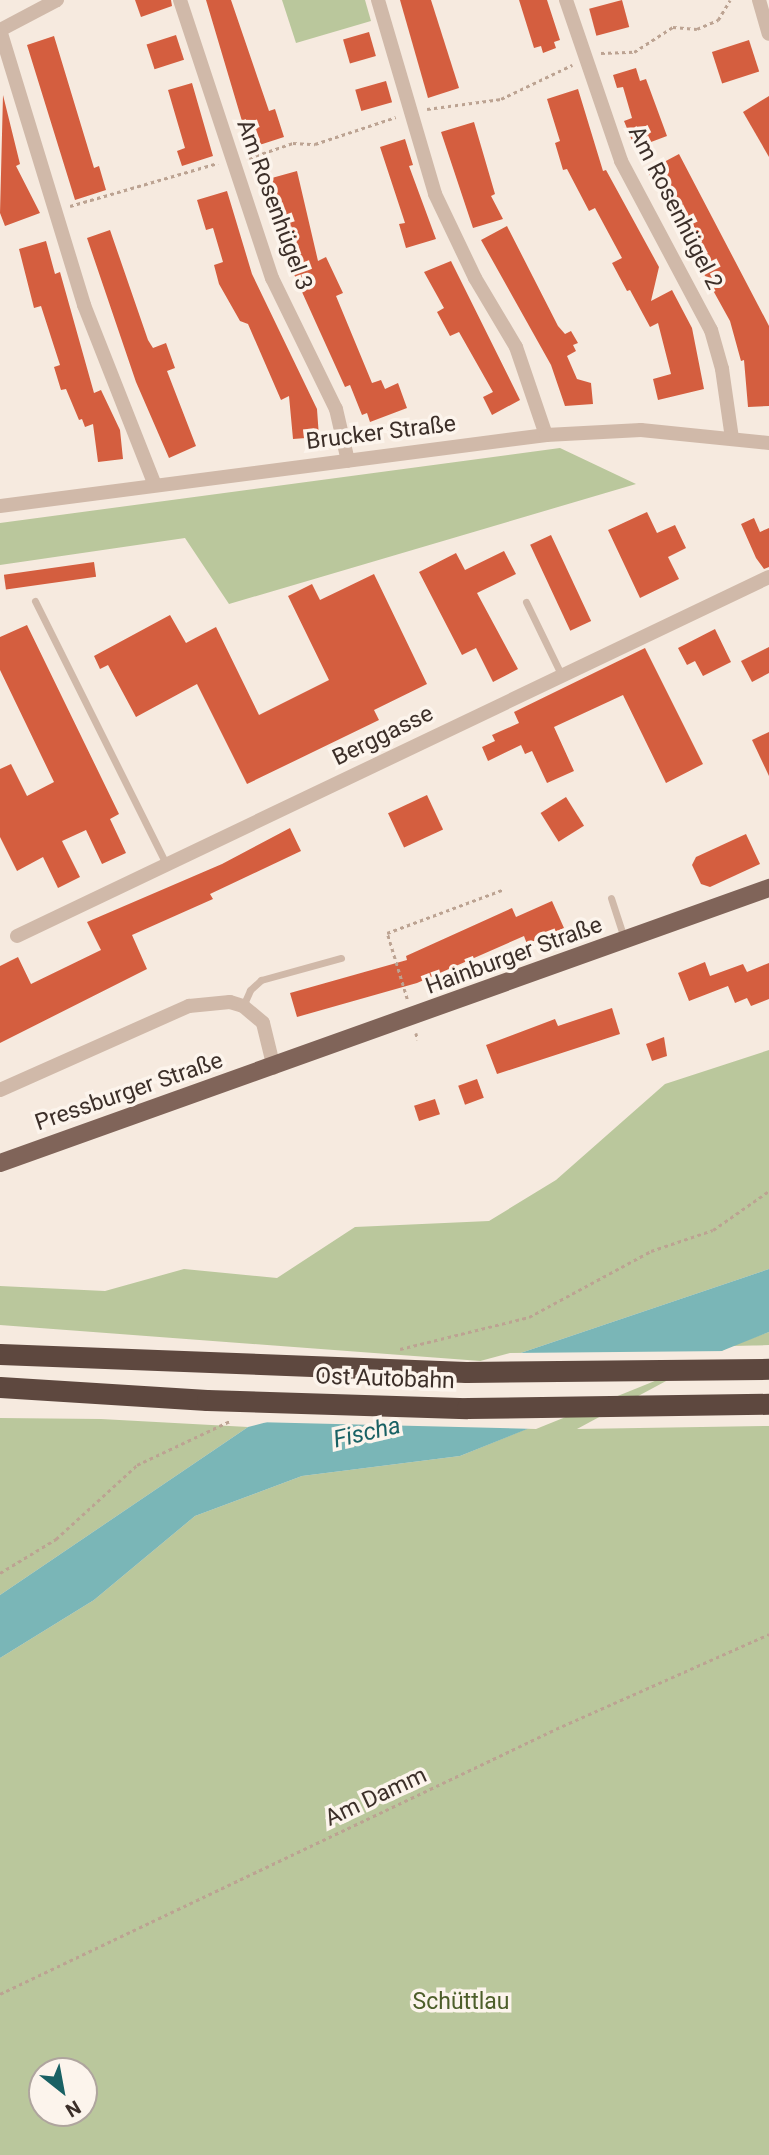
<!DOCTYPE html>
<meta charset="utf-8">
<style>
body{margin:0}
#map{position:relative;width:769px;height:2155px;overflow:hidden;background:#f6eadf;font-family:Roboto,sans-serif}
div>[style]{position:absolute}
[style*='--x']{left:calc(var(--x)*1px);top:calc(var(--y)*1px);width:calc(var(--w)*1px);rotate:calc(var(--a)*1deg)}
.green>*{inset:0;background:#bac79c}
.water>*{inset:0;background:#7ab6b7}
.pier>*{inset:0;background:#f6eadf}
.building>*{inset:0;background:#d45e3f;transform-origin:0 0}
.path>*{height:2.5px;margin-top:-1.25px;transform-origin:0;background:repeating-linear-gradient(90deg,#bca392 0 3.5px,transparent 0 7px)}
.lane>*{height:7px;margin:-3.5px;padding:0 3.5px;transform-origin:3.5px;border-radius:3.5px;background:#d0b9a9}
.street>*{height:14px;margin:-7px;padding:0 7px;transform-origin:7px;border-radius:7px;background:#d0b9a9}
.primary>*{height:18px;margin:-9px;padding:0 9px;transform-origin:9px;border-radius:9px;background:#806459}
.highway>*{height:21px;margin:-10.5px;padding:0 10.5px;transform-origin:10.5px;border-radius:10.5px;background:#5e483f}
span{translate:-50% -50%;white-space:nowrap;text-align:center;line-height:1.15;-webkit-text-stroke:7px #fcf4ec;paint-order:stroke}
.street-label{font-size:23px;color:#3c2f29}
.park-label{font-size:23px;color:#4d5e2a}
.water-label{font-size:24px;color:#196164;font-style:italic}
.north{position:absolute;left:28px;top:2057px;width:70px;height:70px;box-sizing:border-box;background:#fcf4ec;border:2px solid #afa59e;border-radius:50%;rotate:149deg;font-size:19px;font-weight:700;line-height:28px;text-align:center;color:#3c2f29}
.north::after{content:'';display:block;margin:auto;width:24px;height:32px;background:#196164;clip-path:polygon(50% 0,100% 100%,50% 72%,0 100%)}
</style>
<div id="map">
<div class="green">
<div style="clip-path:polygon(282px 0,365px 0,371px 21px,296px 43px)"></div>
<div style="clip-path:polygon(560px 448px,636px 484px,229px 604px,185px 538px,0 565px,0 523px)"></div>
<div style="clip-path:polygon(769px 1050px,769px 1269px,494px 1362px,0 1325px,0 1286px,105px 1291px,184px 1269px,277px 1278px,355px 1227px,489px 1221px,556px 1180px,665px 1084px)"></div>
<div style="clip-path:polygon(evenodd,769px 1332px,769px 1345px,731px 1346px,577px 1429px,769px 1426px,769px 2155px,0 2155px,0 1658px,94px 1600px,195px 1516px,302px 1476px,460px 1456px,731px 1346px,769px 1332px,42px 2071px,84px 2071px,84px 2113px,42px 2113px,42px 2071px)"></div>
<div style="clip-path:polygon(0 1418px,101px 1419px,248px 1427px,0 1595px)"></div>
</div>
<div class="water">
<div style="clip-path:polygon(769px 1269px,769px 1332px,460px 1456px,302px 1476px,195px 1516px,94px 1600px,0 1658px,0 1595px,248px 1427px,494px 1362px)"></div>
</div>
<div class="pier">
<div style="clip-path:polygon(729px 1351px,536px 1429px,253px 1422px,510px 1353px)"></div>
</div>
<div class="building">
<div style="clip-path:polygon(135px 0,171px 0,172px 6px,141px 17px)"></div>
<div style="clip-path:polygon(206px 0,231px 0,269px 111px,275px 109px,284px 137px,250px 148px)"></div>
<div style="clip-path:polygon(400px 0,431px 0,459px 88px,428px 98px)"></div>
<div style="clip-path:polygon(519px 0,547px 0,560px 40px,554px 42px,556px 48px,543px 53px,541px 46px,534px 48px)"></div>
<div style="left:622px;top:0;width:28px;height:34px;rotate:75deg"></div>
<div style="left:369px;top:32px;width:25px;height:27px;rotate:74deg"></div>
<div style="left:176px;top:35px;width:26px;height:31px;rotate:72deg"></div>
<div style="clip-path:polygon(54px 36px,94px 168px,99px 166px,106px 190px,75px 200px,27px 45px)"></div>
<div style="left:749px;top:40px;width:33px;height:39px;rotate:72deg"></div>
<div style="clip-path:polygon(636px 68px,640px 81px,646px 79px,667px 136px,635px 148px,624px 121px,632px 118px,623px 87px,617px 88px,613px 75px)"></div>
<div style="left:386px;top:81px;width:22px;height:32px;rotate:74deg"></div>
<div style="clip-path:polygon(192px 83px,213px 156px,182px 166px,177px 151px,185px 148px,168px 90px)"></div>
<div style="clip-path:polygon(578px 89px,603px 171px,606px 170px,659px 267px,651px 301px,672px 290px,692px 328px,704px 389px,658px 400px,653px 379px,671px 374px,658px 323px,650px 327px,630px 290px,627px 291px,612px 263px,622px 258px,595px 208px,589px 211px,567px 169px,563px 170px,555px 143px,560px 141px,547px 99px)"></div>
<div style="clip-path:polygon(3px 95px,20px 164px,16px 166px,40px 213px,5px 226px,0 213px)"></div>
<div style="clip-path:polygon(769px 96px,769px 157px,743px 112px)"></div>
<div style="clip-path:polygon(474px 122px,495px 194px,491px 196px,503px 219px,473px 228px,441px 132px)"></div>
<div style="clip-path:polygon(405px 139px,413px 165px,409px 166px,436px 239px,406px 248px,399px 224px,405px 223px,380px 147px)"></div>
<div style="clip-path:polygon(679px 154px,769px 326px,769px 406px,748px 407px,744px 360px,741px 361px,730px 321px,647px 171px)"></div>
<div style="clip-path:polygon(297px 171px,318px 261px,326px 257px,343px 293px,336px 296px,372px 383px,381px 380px,385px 389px,398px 383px,407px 408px,370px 422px,367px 413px,362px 415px,350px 385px,345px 387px,316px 323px,284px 252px,261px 181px)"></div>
<div style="clip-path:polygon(227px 191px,252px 274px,317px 409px,319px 437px,293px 439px,289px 396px,281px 400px,248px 324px,240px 321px,219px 284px,214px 265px,223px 262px,213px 228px,206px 230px,197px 200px)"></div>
<div style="clip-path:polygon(507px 226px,558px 326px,565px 334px,571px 331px,578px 343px,573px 345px,576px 351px,567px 356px,577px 379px,591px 383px,593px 404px,565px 406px,551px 365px,481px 240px)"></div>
<div style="clip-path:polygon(110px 230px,148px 340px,153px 348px,166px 343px,175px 368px,167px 371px,196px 446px,169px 458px,136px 382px,87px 238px)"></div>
<div style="clip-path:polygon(46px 241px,55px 274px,60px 272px,94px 393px,101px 390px,120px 430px,123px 459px,98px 462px,93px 424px,85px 427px,82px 419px,79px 420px,66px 389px,61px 390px,54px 367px,60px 365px,41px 306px,34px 308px,19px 249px)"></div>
<div style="clip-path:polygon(451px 261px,520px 400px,492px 415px,483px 397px,493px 392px,459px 332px,450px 336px,437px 312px,444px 308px,424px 272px)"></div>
<div style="clip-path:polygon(647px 512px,657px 533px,675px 525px,686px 548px,668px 557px,679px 579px,640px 598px,608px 530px)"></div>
<div style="clip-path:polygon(754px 518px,760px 532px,769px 528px,769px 567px,764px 569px,756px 558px,741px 524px)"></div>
<div style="left:551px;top:535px;width:95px;height:23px;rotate:65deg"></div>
<div style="clip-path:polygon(504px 551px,516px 574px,477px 593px,518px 669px,493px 682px,476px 648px,462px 655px,419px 572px,456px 553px,465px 570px)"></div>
<div style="left:94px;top:562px;width:15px;height:91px;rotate:82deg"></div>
<div style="clip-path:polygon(374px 574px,427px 684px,374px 710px,379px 720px,247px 784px,197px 684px,136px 717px,108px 665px,100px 669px,94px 656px,170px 615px,186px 643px,216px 627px,259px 715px,329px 680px,288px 596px,312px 584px,320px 600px)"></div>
<div style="clip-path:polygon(27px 625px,119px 814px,110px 819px,126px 853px,102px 864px,86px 830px,62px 841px,80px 877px,58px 888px,43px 857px,17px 871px,0 837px,0 769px,11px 764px,27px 796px,54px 782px,0 670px,0 637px)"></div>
<div style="clip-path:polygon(715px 629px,731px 662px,703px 676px,695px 661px,687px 665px,678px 648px)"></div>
<div style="clip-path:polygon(769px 647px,769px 673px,752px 682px,741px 661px)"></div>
<div style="clip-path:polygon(645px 648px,703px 764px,666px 783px,623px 695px,554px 727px,574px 771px,547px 783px,532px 751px,525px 754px,521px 745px,488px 761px,482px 747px,495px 741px,492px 735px,519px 723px,514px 712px)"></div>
<div style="clip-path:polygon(769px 732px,769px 776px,752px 740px)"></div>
<div style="left:427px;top:795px;width:38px;height:43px;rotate:65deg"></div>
<div style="left:566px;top:797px;width:34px;height:30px;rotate:58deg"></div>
<div style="clip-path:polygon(290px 828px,301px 851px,210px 894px,213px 899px,132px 935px,147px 969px,0 1043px,0 966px,18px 957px,31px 984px,101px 950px,87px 922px,222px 864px)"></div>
<div style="clip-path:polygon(746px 834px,760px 864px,710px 887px,701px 884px,692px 865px,696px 857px)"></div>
<div style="clip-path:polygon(552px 901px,564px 928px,527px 944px,524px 936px,417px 983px,297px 1017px,290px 993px,407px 960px,406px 956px,512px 908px,516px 917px)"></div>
<div style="clip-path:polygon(705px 962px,710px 976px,743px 964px,747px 972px,769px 963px,769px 999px,751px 1006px,747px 998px,735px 1003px,728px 986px,689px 1001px,678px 973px)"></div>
<div style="clip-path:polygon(612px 1008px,620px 1034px,497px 1074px,486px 1045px,555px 1019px,558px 1026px)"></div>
<div style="clip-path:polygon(664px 1037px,667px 1056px,652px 1061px,646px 1044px)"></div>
<div style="left:477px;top:1079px;width:20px;height:20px;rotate:70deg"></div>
<div style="left:435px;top:1099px;width:16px;height:22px;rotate:72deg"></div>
</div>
<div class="path">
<div style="--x:601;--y:53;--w:33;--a:-2"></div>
<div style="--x:634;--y:52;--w:46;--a:-32.7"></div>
<div style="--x:673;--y:27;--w:24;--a:5"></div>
<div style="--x:697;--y:29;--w:23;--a:-23"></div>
<div style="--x:718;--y:20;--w:23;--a:-59"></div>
<div style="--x:427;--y:109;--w:75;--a:-7.7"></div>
<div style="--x:501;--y:99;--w:79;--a:-25.6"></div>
<div style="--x:249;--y:158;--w:46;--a:-18.8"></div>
<div style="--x:293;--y:143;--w:22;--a:3"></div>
<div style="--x:315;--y:144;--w:85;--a:-18.4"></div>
<div style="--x:70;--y:206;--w:154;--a:-16.2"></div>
<div style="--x:407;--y:999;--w:69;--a:-106.9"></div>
<div style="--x:387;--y:933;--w:123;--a:-20.5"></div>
<div style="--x:416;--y:1033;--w:7;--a:74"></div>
<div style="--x:400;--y:1349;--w:133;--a:-13.9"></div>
<div style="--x:529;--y:1317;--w:139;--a:-28.4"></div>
<div style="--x:651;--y:1251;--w:65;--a:-18.7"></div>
<div style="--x:713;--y:1230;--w:68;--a:-34.9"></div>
<div style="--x:0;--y:1573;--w:66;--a:-31.3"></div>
<div style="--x:56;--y:1539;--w:110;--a:-42.4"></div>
<div style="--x:137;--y:1465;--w:103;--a:-25.3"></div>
<div style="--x:0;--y:1994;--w:616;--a:-25.48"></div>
<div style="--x:556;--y:1729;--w:233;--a:-24"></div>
</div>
<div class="lane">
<div style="--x:35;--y:601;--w:294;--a:63.5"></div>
<div style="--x:526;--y:602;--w:82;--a:64.1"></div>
<div style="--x:611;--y:898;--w:42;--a:72"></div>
<div style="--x:243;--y:1006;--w:17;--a:-66"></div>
<div style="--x:250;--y:990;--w:15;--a:-42"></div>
<div style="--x:261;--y:980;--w:83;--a:-15.4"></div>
</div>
<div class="street">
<div style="--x:57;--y:0;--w:64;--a:152.2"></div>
<div style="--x:0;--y:30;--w:288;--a:73"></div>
<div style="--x:84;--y:305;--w:193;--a:68.5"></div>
<div style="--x:180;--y:0;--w:293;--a:71.7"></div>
<div style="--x:272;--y:278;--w:146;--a:64"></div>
<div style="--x:336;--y:409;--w:53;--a:77"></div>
<div style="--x:378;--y:0;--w:202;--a:73.6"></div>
<div style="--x:435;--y:194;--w:93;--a:64.5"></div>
<div style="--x:475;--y:278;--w:80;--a:59.3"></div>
<div style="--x:516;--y:347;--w:93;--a:71.2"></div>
<div style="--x:566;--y:0;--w:170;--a:71.1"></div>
<div style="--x:621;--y:161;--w:191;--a:62"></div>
<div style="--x:711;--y:330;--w:41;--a:74.2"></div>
<div style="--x:722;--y:369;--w:70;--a:81.8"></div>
<div style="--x:759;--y:0;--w:35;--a:74"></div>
<div style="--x:0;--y:506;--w:551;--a:-7.41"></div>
<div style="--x:546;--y:435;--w:95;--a:-3"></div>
<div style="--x:641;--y:430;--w:129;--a:5.8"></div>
<div style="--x:17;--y:936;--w:833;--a:-25.52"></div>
<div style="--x:0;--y:1090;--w:207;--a:-24"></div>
<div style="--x:189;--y:1006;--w:41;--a:-5.6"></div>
<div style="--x:230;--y:1002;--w:14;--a:17"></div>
<div style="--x:243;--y:1006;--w:26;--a:40"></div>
<div style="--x:263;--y:1023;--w:46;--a:76.3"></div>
</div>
<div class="primary">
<div style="--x:0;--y:1163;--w:817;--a:-19.68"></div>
</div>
<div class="highway">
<div style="--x:0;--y:1354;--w:466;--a:2.2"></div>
<div style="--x:466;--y:1372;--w:303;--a:-0.6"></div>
<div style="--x:0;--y:1387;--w:207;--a:3.6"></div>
<div style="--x:207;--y:1400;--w:260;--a:1.8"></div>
<div style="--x:467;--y:1408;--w:302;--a:-0.8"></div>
</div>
<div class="street-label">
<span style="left:274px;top:205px;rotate:70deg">Am Rosenhügel 3</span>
<span style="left:675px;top:208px;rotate:63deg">Am Rosenhügel 2</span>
<span style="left:381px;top:433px;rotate:-7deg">Brucker Straße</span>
<span style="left:383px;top:736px;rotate:-26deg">Berggasse</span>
<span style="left:514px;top:956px;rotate:-20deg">Hainburger Straße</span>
<span style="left:129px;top:1092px;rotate:-19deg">Pressburger Straße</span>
<span style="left:385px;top:1379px;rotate:2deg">Ost Autobahn</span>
<span style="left:376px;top:1797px;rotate:-25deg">Am Damm</span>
</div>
<div class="park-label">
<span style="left:461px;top:2002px">Schüttlau</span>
</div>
<div class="water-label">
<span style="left:367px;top:1433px;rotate:-13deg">Fischa</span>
</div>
<div class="north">N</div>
</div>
